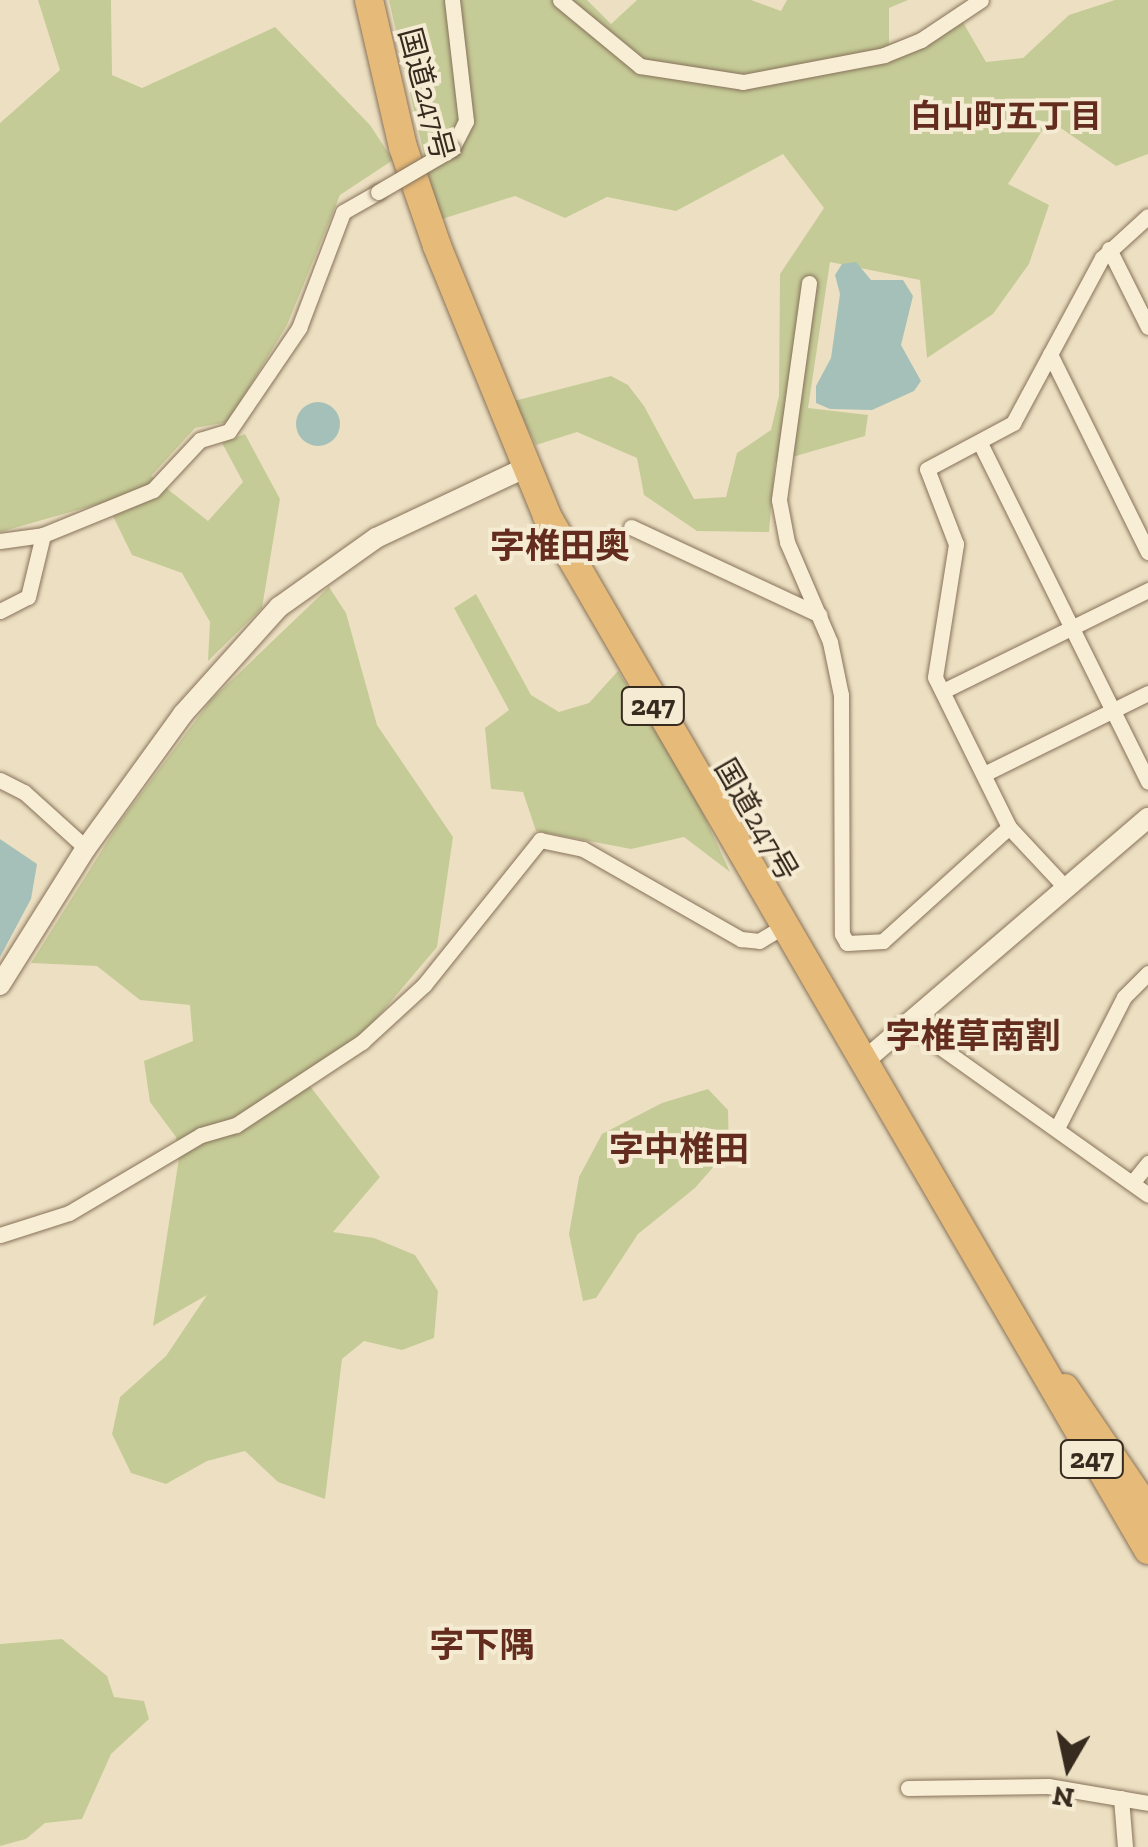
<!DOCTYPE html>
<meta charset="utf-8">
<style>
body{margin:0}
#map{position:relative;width:1148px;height:1847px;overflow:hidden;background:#ede0c2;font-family:"Zilla Slab","Noto Sans JP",serif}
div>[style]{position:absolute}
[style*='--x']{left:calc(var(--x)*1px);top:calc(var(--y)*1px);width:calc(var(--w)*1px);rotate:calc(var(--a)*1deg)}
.green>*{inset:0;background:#c5cb97}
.water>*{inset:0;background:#a5c0b8}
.round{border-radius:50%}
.roads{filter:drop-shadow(0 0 2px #87725a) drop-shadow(0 0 2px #87725a)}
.minor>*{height:15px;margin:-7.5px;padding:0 7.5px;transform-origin:7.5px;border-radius:7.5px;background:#f8eed6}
.tertiary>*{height:20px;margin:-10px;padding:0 10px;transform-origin:10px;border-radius:10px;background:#f8eed6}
.trunk>*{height:28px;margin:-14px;padding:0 14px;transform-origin:14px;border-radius:14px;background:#e6ba78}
.bridges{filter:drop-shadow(0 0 2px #87725a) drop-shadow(0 0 2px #87725a)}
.minor-bridge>*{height:15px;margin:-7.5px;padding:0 7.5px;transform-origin:7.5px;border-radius:7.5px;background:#f8eed6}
span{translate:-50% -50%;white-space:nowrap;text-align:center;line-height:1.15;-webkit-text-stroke:8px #f5ebd2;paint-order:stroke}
.shield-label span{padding:2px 8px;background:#f5ebd2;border:2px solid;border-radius:8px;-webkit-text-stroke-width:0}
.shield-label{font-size:28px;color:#372a1e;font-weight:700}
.street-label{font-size:30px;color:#372a1e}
.neighbourhood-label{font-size:32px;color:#632c1e;font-weight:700}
.quarter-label{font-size:35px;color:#632c1e;font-weight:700}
.north{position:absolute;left:1018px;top:1717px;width:100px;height:100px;-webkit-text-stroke:8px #f5ebd2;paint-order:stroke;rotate:189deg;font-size:28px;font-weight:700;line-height:40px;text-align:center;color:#372a1e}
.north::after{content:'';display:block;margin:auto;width:35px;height:45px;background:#372a1e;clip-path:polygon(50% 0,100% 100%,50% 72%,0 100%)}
</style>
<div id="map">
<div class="green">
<div style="clip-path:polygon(38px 0,111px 0,112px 75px,142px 88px,275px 27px,370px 125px,393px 160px,340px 195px,287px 325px,228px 422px,195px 428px,151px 476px,208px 521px,243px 482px,222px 443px,245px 434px,280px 499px,262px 608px,208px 661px,210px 622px,182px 573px,132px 555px,106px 502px,0 532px,0 123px,60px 70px)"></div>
<div style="clip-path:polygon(389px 0,587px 0,611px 24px,637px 0,751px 0,781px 11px,787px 0,908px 0,889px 8px,889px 44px,961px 19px,986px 62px,1023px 58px,1069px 15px,1115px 0,1148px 0,1148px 154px,1116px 166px,1049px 120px,1008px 184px,1049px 205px,1029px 264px,993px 314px,927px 358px,920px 280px,830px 262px,808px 408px,868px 415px,865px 436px,775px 462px,769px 532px,697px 531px,644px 495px,637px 458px,577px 432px,536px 445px,514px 401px,611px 376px,628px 385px,644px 406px,694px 499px,726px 497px,737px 453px,771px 430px,779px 396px,780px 274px,824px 208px,783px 154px,676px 211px,607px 197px,565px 218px,515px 196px,439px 220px)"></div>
<div style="clip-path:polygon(329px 587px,346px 613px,377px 725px,453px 837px,437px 947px,354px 1045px,303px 1077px,380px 1177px,333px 1232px,374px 1238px,415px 1255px,438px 1291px,434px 1338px,402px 1350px,364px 1341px,342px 1359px,325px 1499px,278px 1482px,245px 1451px,207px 1461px,166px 1484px,131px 1473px,112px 1434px,120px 1397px,166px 1356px,207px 1295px,153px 1326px,179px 1158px,176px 1137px,150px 1102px,144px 1061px,193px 1041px,190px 1005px,140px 1000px,97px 966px,31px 963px,119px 823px,211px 700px)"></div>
<div style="clip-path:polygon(476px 594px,531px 695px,559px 712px,589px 703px,618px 671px,691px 787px,730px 872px,684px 837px,631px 849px,536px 831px,523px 792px,491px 789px,485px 728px,509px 710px,454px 608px)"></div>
<div style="clip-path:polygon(708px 1089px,728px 1110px,729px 1149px,695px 1188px,638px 1234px,596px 1298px,583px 1301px,569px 1234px,579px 1177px,602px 1134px,662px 1103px)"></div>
<div style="clip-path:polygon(62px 1639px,107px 1676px,114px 1697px,144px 1701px,149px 1719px,111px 1754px,82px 1819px,45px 1823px,26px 1839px,0 1846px,0 1644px)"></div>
</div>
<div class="water">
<div style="clip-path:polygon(856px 262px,871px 280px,903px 280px,913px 296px,901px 345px,921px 381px,914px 391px,872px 410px,830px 409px,816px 403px,816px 386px,831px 358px,840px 294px,835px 275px,842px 264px)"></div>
<div class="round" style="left:296px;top:402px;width:44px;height:44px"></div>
<div style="clip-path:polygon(0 839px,37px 864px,31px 899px,0 957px)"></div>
</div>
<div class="roads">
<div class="minor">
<div style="--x:452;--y:0;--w:122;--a:83.4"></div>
<div style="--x:466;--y:121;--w:31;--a:117"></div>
<div style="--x:560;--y:0;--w:104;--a:39.5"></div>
<div style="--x:640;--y:66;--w:104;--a:8.8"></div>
<div style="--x:743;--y:82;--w:144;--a:-10.8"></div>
<div style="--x:884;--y:55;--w:40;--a:-22"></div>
<div style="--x:921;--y:40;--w:72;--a:-33.7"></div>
<div style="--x:1109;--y:249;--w:87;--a:63.4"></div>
<div style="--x:809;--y:283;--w:219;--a:97.9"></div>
<div style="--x:779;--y:500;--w:43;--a:79.2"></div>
<div style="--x:787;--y:542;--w:109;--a:66.7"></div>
<div style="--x:830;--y:642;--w:54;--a:78.3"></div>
<div style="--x:841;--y:695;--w:239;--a:89.8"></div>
<div style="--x:842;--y:934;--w:10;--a:61"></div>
<div style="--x:847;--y:943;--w:36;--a:-3"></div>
<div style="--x:883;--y:941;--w:170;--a:-42.1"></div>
<div style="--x:1050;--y:354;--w:221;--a:63.7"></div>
<div style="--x:980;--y:443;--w:378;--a:63.6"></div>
<div style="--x:631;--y:527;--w:208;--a:25"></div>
<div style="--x:0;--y:541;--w:43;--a:-7.9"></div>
<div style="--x:43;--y:535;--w:119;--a:-22.2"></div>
<div style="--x:153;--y:490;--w:69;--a:-46.8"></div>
<div style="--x:200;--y:440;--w:30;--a:-17"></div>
<div style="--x:229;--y:431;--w:125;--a:-55.8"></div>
<div style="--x:299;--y:328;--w:124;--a:-69.2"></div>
<div style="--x:343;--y:212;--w:40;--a:-29.7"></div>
<div style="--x:0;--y:611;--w:31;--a:-27"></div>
<div style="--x:28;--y:597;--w:64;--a:-76.4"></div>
<div style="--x:943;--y:691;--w:229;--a:-26.2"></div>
<div style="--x:984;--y:774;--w:183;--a:-26.3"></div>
<div style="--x:0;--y:780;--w:27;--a:27"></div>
<div style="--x:24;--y:792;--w:84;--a:42.1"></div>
<div style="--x:1064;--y:886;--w:81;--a:-133"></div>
<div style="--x:1009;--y:827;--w:167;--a:-116.3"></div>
<div style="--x:935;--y:677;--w:135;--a:-81"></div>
<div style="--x:956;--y:544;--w:80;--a:-111.1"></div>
<div style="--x:927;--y:469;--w:98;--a:-28.1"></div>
<div style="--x:1013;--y:423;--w:187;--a:-61.7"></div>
<div style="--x:1102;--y:258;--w:62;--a:-42.4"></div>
<div style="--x:909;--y:1025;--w:293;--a:35.4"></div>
<div style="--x:1057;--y:1128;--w:147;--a:-62.9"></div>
<div style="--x:1124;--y:997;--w:34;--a:-45"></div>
<div style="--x:1132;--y:1183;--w:26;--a:-51"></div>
<div style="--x:0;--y:1235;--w:72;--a:-17.7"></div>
<div style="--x:69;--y:1213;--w:153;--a:-30.6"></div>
<div style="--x:201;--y:1135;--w:36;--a:-16"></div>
<div style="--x:236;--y:1125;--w:151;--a:-33.4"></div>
<div style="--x:362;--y:1042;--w:84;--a:-42.6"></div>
<div style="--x:424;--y:985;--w:186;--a:-51.3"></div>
<div style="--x:540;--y:840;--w:44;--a:11.8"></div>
<div style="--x:583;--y:849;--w:182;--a:29.7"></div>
<div style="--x:741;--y:939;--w:18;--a:6"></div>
<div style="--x:759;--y:941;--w:27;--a:-31"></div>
<div style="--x:908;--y:1788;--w:140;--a:-0.8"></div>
<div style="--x:1048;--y:1786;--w:101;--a:9.6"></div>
<div style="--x:1121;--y:1798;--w:49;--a:85.3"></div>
</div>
<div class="tertiary">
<div style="--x:0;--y:985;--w:162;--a:-57.9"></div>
<div style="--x:86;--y:848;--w:165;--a:-54.1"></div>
<div style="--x:183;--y:714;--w:144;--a:-48.1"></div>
<div style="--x:279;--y:607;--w:119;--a:-35.4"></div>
<div style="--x:376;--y:538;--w:165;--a:-25.2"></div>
<div style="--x:862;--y:1063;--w:377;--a:-40.6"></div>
</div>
<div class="trunk">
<div style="--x:369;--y:0;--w:151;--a:77"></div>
<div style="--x:403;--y:147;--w:105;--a:71"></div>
<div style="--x:437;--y:246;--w:292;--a:67.8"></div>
<div style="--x:547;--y:516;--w:1196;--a:59.83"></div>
<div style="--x:1065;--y:1388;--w:148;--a:55.8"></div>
</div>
</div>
<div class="bridges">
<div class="minor-bridge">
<div style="--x:378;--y:192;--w:86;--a:-30.2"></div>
</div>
</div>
<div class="shield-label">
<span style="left:653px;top:706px">247</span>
<span style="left:1092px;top:1459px">247</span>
</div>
<div class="street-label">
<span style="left:426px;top:94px;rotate:75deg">国道247号</span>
<span style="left:756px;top:820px;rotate:60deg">国道247号</span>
</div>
<div class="neighbourhood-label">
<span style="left:1006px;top:116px">白山町五丁目</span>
</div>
<div class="quarter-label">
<span style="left:560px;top:546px">字椎田奥</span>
<span style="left:973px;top:1036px">字椎草南割</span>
<span style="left:679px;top:1149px">字中椎田</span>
<span style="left:482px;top:1645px">字下隅</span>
</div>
<div class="north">N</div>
</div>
